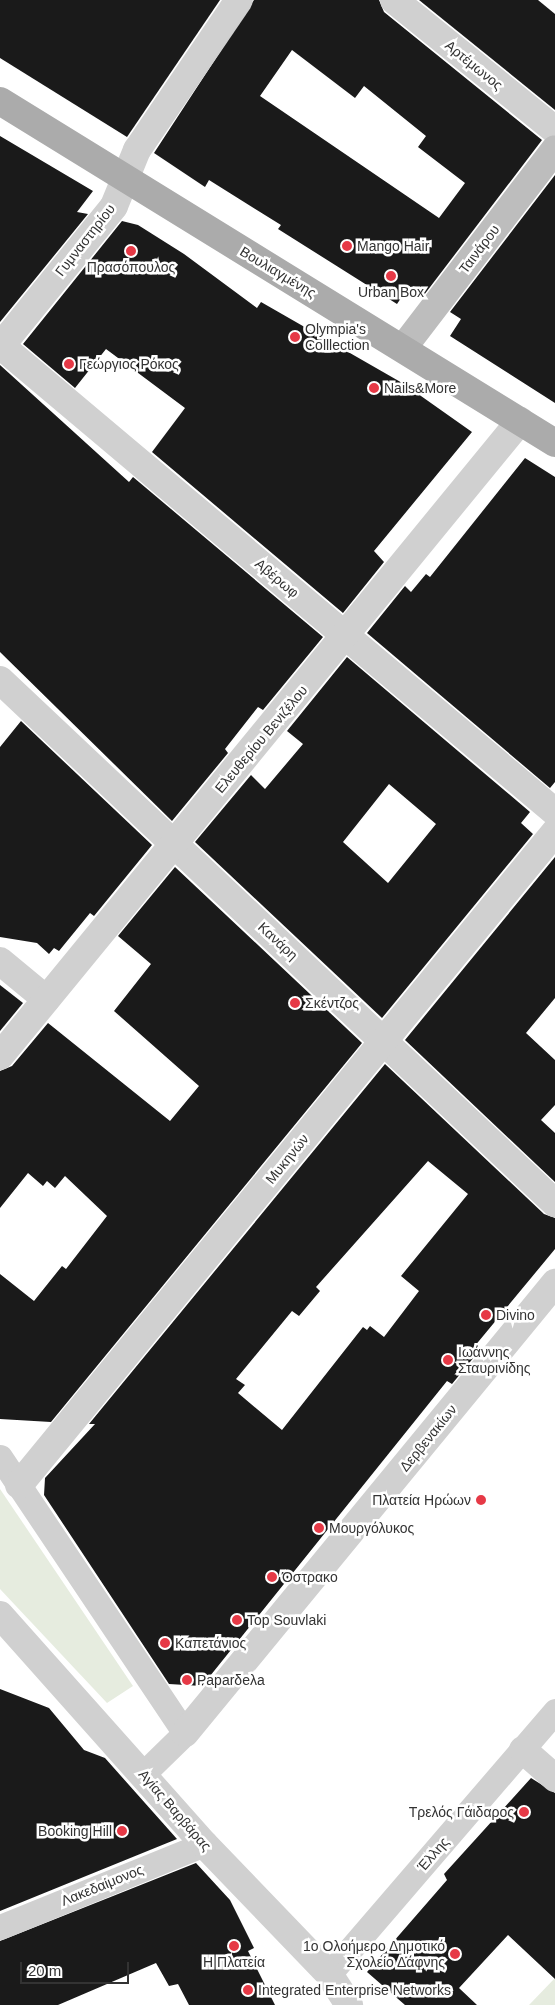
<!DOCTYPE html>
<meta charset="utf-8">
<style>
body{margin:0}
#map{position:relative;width:555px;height:2005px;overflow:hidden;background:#fff;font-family:Helvetica,sans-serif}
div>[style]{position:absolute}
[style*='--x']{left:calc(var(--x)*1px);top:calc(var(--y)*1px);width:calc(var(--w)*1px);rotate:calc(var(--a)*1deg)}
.green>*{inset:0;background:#e6ecdf}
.building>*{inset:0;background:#1a1a1a}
.pedestrian>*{height:25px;margin:-12.5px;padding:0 12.5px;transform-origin:12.5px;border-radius:12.5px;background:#d0d0d0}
.minor>*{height:28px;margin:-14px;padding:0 14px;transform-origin:14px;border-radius:14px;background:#d0d0d0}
.secondary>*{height:28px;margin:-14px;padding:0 14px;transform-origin:14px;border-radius:14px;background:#bdbdbd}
.primary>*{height:28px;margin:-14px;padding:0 14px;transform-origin:14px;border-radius:14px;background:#ababab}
.dots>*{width:14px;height:14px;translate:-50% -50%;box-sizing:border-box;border:2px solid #fff;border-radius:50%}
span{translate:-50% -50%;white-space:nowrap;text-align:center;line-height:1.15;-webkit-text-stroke:5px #fff;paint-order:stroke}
.street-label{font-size:14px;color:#333}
.poi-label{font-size:14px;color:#333}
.left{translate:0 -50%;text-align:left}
.right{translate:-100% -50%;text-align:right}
.scale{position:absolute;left:20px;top:1962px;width:109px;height:22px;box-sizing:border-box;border:2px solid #333;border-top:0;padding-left:6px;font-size:15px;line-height:18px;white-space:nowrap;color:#333;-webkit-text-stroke:4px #fff;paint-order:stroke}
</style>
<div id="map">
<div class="green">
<div style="clip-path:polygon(0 1489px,133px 1686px,107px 1703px,0 1589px)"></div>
<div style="clip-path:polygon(555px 1978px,555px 2005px,529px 2005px)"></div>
</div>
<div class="building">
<div style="clip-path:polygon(0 0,220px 0,127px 137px,0 58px)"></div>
<div style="clip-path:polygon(evenodd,254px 0,379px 0,384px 12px,542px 140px,424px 295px,409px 286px,397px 304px,278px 229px,281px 225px,209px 180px,205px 187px,154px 153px,254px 0,292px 50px,355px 98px,364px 86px,426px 136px,418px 147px,465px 183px,439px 218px,260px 96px,292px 50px)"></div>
<div style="clip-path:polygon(419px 0,538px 0,555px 14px,555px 110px)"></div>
<div style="clip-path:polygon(0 136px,93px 191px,77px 212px,88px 214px,0 322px)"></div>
<div style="clip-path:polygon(555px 175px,555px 403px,450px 336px,461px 319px,450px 312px)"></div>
<div style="clip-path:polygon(122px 221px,138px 225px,184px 254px,257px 308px,261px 302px,404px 384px,472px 432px,374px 551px,384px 562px,343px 613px,152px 452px,185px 408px,106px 349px,75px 388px,23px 344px)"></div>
<div style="clip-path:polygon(0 365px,129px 482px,133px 477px,323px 637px,263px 710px,258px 707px,225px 749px,228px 753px,172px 821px,0 652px)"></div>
<div style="clip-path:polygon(525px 458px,555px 477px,555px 782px,550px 788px,367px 633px,405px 586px,411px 592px,426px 574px,430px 577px)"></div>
<div style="clip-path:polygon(evenodd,347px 657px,530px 812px,521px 823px,533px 834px,382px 1018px,195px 842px,251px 775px,265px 789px,303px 744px,287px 731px,347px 657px,389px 784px,436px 824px,388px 883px,343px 842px,389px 784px)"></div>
<div style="clip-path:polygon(21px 721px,152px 845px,94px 916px,90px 913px,59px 951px,54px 948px,49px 954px,37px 943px,0 937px,0 747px)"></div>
<div style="clip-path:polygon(555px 857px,555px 998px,526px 1033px,555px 1060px,555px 1105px,541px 1120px,555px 1133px,555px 1182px,405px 1040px)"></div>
<div style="clip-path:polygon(175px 867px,362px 1043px,51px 1422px,0 1419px,0 1274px,34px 1301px,62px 1266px,66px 1269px,107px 1216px,65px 1176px,55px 1188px,47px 1181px,43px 1186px,28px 1173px,0 1208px,0 1071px,12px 1066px,48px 1023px,170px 1121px,199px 1086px,114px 1011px,151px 964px,118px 936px)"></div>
<div style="clip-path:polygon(0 985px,23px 1003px,0 1031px)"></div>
<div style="clip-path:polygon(evenodd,385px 1064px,544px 1214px,555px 1218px,555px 1249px,474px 1347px,479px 1351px,452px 1384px,447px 1381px,202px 1686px,169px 1684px,44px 1495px,45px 1478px,95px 1424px,89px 1424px,385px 1064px,428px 1161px,468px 1194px,401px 1276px,419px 1291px,384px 1337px,370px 1326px,367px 1330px,363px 1327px,282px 1430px,238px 1393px,245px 1385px,236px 1379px,292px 1311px,299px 1316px,320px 1291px,316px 1287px,428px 1161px)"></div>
<div style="clip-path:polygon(0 1689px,49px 1708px,84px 1750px,105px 1758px,177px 1839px,0 1911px)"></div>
<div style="clip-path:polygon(531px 1778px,555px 1793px,555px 1979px,508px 1935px,459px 1988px,477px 2005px,405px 2005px,367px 1972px,447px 1880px,444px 1874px)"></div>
<div style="clip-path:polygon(196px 1863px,230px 1900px,254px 1948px,248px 1951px,275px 2005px,189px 2005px,178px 1984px,169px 1986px,156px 1963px,58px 2005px,0 2005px,0 1941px)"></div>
</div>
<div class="pedestrian">
<div style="--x:0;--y:1457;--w:332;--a:56.2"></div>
<div style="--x:185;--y:1733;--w:59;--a:135.7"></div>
<div style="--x:0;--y:1927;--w:220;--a:-22.1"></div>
<div style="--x:329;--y:1974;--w:347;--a:-49.3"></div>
</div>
<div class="minor">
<div style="--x:394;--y:0;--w:207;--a:38.9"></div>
<div style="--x:0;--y:345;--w:725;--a:40.08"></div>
<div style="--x:0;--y:347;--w:181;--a:-51"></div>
<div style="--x:114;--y:206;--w:61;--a:-67.7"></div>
<div style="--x:137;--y:150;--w:181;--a:-55.8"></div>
<div style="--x:0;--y:680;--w:763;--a:43.3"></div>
<div style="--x:0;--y:961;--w:60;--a:39.6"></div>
<div style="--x:0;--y:1056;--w:821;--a:-50.69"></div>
<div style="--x:19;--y:1485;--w:845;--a:-50.62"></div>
<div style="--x:0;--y:1615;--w:307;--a:48.3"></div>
<div style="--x:204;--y:1844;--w:180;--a:46.1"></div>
<div style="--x:329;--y:1974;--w:37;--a:57"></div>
<div style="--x:185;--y:1733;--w:583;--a:-50.57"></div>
<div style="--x:523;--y:1750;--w:43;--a:41.2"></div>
</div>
<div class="secondary">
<div style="--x:403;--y:348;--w:250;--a:-52.6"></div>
</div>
<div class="primary">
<div style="--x:0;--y:101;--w:652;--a:31.64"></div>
</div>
<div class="dots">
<div style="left:347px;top:246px;background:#e63946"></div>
<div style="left:131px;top:251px;background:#e63946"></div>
<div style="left:391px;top:276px;background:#e63946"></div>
<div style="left:295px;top:337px;background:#e63946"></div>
<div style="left:69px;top:364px;background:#e63946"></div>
<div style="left:374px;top:388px;background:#e63946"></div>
<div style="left:295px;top:1003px;background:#e63946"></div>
<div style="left:486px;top:1315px;background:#e63946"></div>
<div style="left:448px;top:1360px;background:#e63946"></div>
<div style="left:481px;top:1500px;background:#e63946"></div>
<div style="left:319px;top:1528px;background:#e63946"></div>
<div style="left:272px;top:1577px;background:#e63946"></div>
<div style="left:237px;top:1620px;background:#e63946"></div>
<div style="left:165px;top:1643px;background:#e63946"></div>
<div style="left:187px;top:1680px;background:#e63946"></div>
<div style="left:524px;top:1812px;background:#e63946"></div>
<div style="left:122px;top:1831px;background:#e63946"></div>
<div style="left:234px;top:1946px;background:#e63946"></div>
<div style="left:455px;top:1954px;background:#e63946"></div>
<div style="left:248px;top:1990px;background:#e63946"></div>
</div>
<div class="street-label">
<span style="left:474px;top:65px;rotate:39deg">Αρτέμωνος</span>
<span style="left:85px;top:240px;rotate:-52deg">Γυμναστηρίου</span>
<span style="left:479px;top:249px;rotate:-53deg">Ταινάρου</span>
<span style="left:278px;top:272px;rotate:31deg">Βουλιαγμένης</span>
<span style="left:277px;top:578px;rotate:40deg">Αβέρωφ</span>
<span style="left:261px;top:739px;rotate:-50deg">Ελευθερίου Βενιζέλου</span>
<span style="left:278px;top:941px;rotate:43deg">Κανάρη</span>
<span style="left:287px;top:1159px;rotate:-51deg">Μυκηνών</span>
<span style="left:428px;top:1438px;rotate:-51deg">Δερβενακίων</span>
<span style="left:175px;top:1810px;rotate:49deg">Αγίας Βαρβάρας</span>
<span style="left:433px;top:1854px;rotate:-49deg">Έλλης</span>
<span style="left:102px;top:1885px;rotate:-22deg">Λακεδαίμονος</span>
</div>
<div class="poi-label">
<span class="left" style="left:357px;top:246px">Mango Hair</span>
<span style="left:131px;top:267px">Πρασόπουλος</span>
<span style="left:391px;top:292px">Urban Box</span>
<span class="left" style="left:305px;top:337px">Olympia's<br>Colllection</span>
<span class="left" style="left:79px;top:364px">Γεώργιος Ρόκος</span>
<span class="left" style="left:384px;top:388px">Nails&amp;More</span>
<span class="left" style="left:305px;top:1003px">Σκέντζος</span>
<span class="left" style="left:496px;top:1315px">Divino</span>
<span class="left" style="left:458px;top:1360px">Ιωάννης<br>Σταυρινίδης</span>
<span class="right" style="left:471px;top:1500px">Πλατεία Ηρώων</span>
<span class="left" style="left:329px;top:1528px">Μουργόλυκος</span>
<span class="left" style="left:282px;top:1577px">Όστρακο</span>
<span class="left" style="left:247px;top:1620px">Top Souvlaki</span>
<span class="left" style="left:175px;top:1643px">Καπετάνιος</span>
<span class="left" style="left:197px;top:1680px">Paparδeλa</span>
<span class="right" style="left:514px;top:1812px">Τρελός Γάιδαρος</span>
<span class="right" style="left:112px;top:1831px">Booking Hill</span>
<span class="right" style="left:445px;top:1954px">1ο Ολοήμερο Δημοτικό<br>Σχολείο Δάφνης</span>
<span style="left:234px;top:1962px">Η Πλατεία</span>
<span class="left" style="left:258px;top:1990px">Integrated Enterprise Networks</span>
</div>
<div class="scale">20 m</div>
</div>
